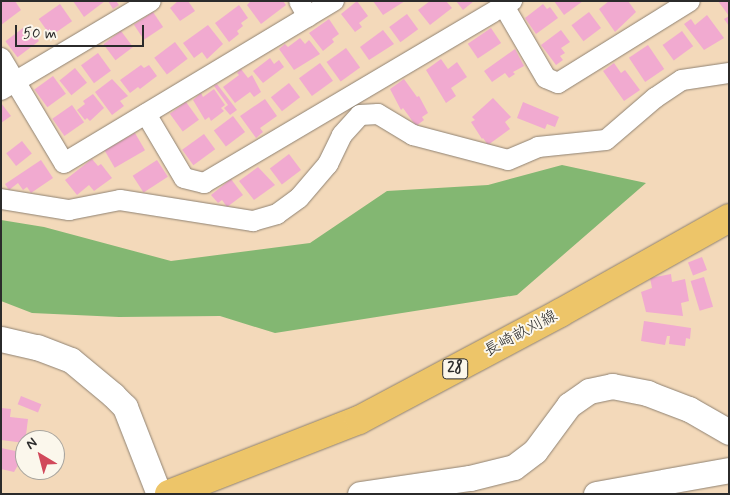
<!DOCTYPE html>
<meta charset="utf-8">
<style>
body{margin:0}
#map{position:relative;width:730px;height:495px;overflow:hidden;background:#f3d9ba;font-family:Mynerve,"Klee One",sans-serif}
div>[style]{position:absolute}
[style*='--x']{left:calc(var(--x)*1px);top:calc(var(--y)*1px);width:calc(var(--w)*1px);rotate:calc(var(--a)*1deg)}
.forest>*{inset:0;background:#83b772}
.building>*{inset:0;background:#f1aad0;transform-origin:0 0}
.roads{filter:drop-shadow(0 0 1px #8f8272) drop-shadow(0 0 1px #8f8272)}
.minor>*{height:20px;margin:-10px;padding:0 10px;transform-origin:10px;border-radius:10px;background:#fff}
.tertiary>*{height:25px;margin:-12.5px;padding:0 12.5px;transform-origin:12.5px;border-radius:12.5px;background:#fff}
.primary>*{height:28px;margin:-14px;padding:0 14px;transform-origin:14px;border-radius:14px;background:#edc569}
span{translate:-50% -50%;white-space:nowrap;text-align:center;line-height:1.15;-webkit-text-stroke:4px #fbf7ec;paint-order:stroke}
.shield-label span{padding:1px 4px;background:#fbf7ec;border:1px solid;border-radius:4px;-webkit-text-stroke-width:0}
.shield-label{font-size:15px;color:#2b2b2b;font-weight:700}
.street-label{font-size:16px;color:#2b2b2b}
.frame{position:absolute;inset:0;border:2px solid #2b2b2b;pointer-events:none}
.north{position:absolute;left:15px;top:430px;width:50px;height:50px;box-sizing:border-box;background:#fbf7ec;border:1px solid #a8a59f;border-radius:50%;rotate:323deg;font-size:14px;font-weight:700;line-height:20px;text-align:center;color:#2b2b2b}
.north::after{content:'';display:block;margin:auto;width:18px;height:22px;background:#d1495b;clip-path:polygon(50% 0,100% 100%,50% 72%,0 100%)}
.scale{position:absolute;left:15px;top:25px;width:129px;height:22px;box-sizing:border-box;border:2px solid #2b2b2b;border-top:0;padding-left:6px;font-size:15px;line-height:18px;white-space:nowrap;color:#2b2b2b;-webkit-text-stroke:4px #fbf7ec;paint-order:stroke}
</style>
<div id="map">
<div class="forest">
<div style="clip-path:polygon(562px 165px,646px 183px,517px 295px,275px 333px,220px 316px,119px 317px,32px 313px,1px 301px,1px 220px,44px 227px,171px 261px,310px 243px,387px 191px,488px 185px)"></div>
</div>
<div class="building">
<div style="clip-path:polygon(1px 1px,15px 1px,21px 10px,1px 25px)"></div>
<div style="clip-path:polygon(73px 1px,105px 1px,84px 17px)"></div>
<div style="clip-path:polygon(108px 1px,116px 1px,119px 5px,113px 9px)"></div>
<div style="clip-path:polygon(178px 1px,188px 1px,195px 11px,180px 21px,170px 8px)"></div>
<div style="clip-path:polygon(251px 1px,283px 1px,286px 5px,261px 24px,247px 5px)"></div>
<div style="clip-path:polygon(357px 1px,368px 16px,359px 23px,362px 27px,355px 32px,341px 14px)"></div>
<div style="clip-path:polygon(373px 1px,405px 1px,383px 15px)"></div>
<div style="clip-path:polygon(430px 1px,446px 1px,452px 8px,430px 25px,418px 10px)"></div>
<div style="clip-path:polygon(456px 1px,474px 1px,463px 10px)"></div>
<div style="clip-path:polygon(554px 1px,583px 1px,564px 15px)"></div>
<div style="clip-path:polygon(609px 1px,628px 1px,636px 12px,615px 32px,599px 9px)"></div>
<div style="clip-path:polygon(718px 1px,729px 1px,729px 26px,724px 19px,729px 16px)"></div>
<div style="left:60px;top:4px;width:21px;height:26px;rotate:55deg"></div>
<div style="clip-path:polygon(543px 4px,547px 9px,550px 7px,558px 18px,536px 34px,525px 18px)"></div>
<div style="clip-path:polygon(239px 5px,248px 18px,241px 23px,243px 26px,237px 31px,239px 34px,229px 42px,215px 23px)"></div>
<div style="left:153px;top:12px;width:18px;height:23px;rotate:56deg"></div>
<div style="left:589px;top:12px;width:20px;height:22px;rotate:53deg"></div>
<div style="left:407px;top:14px;width:19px;height:22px;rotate:54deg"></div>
<div style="clip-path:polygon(707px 15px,724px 38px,704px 50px,684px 24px,691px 19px,695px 25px)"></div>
<div style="clip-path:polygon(329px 19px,339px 34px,332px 39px,334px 42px,323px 51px,309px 33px)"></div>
<div style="left:27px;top:25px;width:20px;height:27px;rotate:53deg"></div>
<div style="clip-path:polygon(208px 25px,223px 44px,207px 59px,202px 52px,194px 58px,183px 43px)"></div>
<div style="left:491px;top:28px;width:18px;height:28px;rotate:56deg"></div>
<div style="clip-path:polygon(383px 30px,394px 44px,369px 60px,360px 47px)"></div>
<div style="clip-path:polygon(561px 30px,570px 42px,561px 48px,565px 53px,560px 56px,563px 60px,556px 65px,541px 45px)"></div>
<div style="left:121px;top:31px;width:20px;height:22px;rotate:53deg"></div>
<div style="left:682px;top:31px;width:19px;height:24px;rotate:54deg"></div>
<div style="clip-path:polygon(300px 38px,305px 44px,309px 40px,320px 54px,294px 70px,279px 49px,285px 44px,288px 47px)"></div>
<div style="left:175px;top:42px;width:21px;height:26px;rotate:53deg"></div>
<div style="left:648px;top:45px;width:29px;height:23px;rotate:56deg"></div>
<div style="left:346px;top:48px;width:24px;height:24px;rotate:54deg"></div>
<div style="clip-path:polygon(515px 49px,524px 66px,513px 72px,515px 74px,509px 78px,505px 73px,492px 82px,484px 71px)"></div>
<div style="left:98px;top:53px;width:22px;height:21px;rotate:54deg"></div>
<div style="clip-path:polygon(270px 58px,274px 64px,279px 60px,284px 67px,263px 83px,253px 71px)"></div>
<div style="clip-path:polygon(441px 59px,448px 69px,457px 62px,467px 77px,451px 88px,456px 96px,446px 103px,426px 70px)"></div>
<div style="left:320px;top:63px;width:22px;height:26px;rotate:54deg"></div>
<div style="clip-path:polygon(614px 63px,621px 73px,625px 70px,640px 90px,624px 101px,603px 71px)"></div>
<div style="clip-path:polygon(141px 65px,144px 68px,149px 65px,157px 76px,140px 89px,138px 87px,130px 93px,120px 80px)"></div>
<div style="left:75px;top:68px;width:19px;height:20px;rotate:51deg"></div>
<div style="clip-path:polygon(241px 69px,248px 78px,252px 75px,261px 92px,254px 97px,250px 92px,235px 103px,223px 87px,239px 75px,237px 73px)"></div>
<div style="left:53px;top:76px;width:22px;height:23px;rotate:54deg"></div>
<div style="clip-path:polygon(112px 79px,128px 96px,120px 101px,124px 106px,112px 115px,95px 92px)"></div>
<div style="clip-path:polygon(404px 79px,417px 97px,419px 96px,428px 113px,422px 117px,424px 120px,416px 126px,403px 108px,401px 110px,390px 89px)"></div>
<div style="left:289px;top:83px;width:18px;height:23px;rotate:52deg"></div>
<div style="clip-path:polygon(217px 84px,237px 110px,230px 115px,224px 108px,228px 105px,214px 86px)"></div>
<div style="clip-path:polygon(214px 89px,225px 105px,221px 108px,224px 111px,211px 121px,209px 117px,205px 120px,193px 100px,201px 93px,203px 97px)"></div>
<div style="clip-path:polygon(93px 94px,104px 108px,90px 121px,87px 118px,85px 120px,77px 110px,85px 104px,83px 101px)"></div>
<div style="clip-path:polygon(493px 98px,511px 117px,505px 122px,510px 129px,488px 145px,483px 138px,482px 139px,471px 122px,475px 120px,472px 117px)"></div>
<div style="clip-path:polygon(265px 99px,277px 116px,260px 128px,263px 132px,256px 138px,240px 116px)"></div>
<div style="left:186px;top:102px;width:22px;height:20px;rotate:54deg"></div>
<div style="clip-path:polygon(523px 102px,559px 117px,555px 127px,547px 124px,545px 129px,517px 118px)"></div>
<div style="clip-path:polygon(1px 103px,11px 116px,1px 123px)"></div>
<div style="left:72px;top:105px;width:21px;height:24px;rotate:55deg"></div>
<div style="left:233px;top:116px;width:20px;height:24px;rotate:53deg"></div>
<div style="left:135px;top:133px;width:20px;height:35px;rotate:60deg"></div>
<div style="left:204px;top:134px;width:19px;height:27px;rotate:54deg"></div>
<div style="left:22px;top:141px;width:16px;height:20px;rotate:52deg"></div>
<div style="left:289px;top:154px;width:20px;height:24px;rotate:53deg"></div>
<div style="clip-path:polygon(92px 159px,98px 166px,101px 164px,112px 178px,94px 191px,89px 185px,77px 195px,65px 180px)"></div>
<div style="clip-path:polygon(41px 160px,53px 178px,31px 193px,27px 187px,23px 190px,18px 183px,9px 190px,5px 184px)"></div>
<div style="left:157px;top:160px;width:20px;height:29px;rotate:57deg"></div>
<div style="clip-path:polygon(258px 167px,275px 185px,254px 200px,239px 181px)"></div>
<div style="clip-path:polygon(231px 179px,243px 195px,227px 207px,222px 200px,218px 203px,211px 195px)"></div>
<div style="left:702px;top:257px;width:14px;height:15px;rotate:69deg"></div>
<div style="clip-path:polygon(671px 274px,672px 282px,685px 279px,689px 301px,681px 303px,683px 316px,646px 312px,641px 292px,652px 288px,650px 278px)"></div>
<div style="left:704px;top:277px;width:31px;height:14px;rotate:73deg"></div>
<div style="clip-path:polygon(644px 321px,691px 328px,690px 339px,686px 338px,685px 346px,669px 344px,670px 336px,667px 336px,665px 345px,641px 341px)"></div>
<div style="left:21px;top:396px;width:22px;height:9px;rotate:22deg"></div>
<div style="clip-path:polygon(1px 408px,11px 409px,10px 417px,28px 419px,25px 443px,1px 440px)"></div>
<div style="clip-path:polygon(1px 448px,25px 453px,14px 472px,1px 469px)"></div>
</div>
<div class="roads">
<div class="minor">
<div style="--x:299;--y:1;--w:18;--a:61"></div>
<div style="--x:501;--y:1;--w:89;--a:59.7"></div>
<div style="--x:546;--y:78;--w:13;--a:23"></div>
<div style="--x:558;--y:83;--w:155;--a:-31.8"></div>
<div style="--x:1;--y:58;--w:122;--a:59"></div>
<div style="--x:64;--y:163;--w:315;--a:-31"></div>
<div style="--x:1;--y:90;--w:174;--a:-30.7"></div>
<div style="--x:146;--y:114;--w:74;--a:59.3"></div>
<div style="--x:184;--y:178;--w:21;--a:14"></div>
<div style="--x:204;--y:183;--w:358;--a:-30.6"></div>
<div style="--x:1;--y:199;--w:69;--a:9.2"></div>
<div style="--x:69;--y:210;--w:52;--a:-11.1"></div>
<div style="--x:120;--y:200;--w:135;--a:9"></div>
<div style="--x:253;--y:221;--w:25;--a:-16"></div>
<div style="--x:277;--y:214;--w:27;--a:-36"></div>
<div style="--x:299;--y:198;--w:45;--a:-49.5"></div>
<div style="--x:328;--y:164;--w:32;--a:-64"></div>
<div style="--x:342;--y:135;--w:27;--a:-48"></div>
<div style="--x:360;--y:115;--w:18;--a:-3"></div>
<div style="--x:378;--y:114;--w:41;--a:31"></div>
<div style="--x:413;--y:135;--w:98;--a:14.7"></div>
<div style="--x:508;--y:160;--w:33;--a:-23"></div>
<div style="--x:538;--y:147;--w:68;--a:-5.9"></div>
<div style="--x:606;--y:140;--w:65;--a:-40.6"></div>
<div style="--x:655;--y:98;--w:32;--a:-34"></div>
<div style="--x:682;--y:80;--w:48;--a:-8.5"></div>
</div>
<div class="tertiary">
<div style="--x:1;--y:339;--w:37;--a:13"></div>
<div style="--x:37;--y:347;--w:36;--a:21"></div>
<div style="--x:71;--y:360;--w:55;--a:39.8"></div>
<div style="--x:113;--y:395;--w:17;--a:45"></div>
<div style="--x:125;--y:407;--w:93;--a:68.7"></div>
<div style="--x:360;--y:494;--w:111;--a:-8.3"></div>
<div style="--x:470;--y:478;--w:45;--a:-14"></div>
<div style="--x:514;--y:467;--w:26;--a:-37"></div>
<div style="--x:535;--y:451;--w:57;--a:-53.5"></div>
<div style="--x:569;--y:405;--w:24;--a:-35"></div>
<div style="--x:589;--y:391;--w:24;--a:-12"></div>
<div style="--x:612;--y:386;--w:36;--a:11"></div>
<div style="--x:647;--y:393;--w:45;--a:20.9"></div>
<div style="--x:689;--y:409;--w:46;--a:29.9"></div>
<div style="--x:596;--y:494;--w:135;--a:-10.2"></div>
</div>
<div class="primary">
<div style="--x:169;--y:494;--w:204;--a:-21.3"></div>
<div style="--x:359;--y:420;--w:228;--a:-28"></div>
<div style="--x:560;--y:313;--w:194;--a:-29.3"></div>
</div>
</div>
<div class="shield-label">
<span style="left:455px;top:369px">28</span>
</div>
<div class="street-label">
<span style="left:521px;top:334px;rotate:-28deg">長崎畝刈線</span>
</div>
<div class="frame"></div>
<div class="north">N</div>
<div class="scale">50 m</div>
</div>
